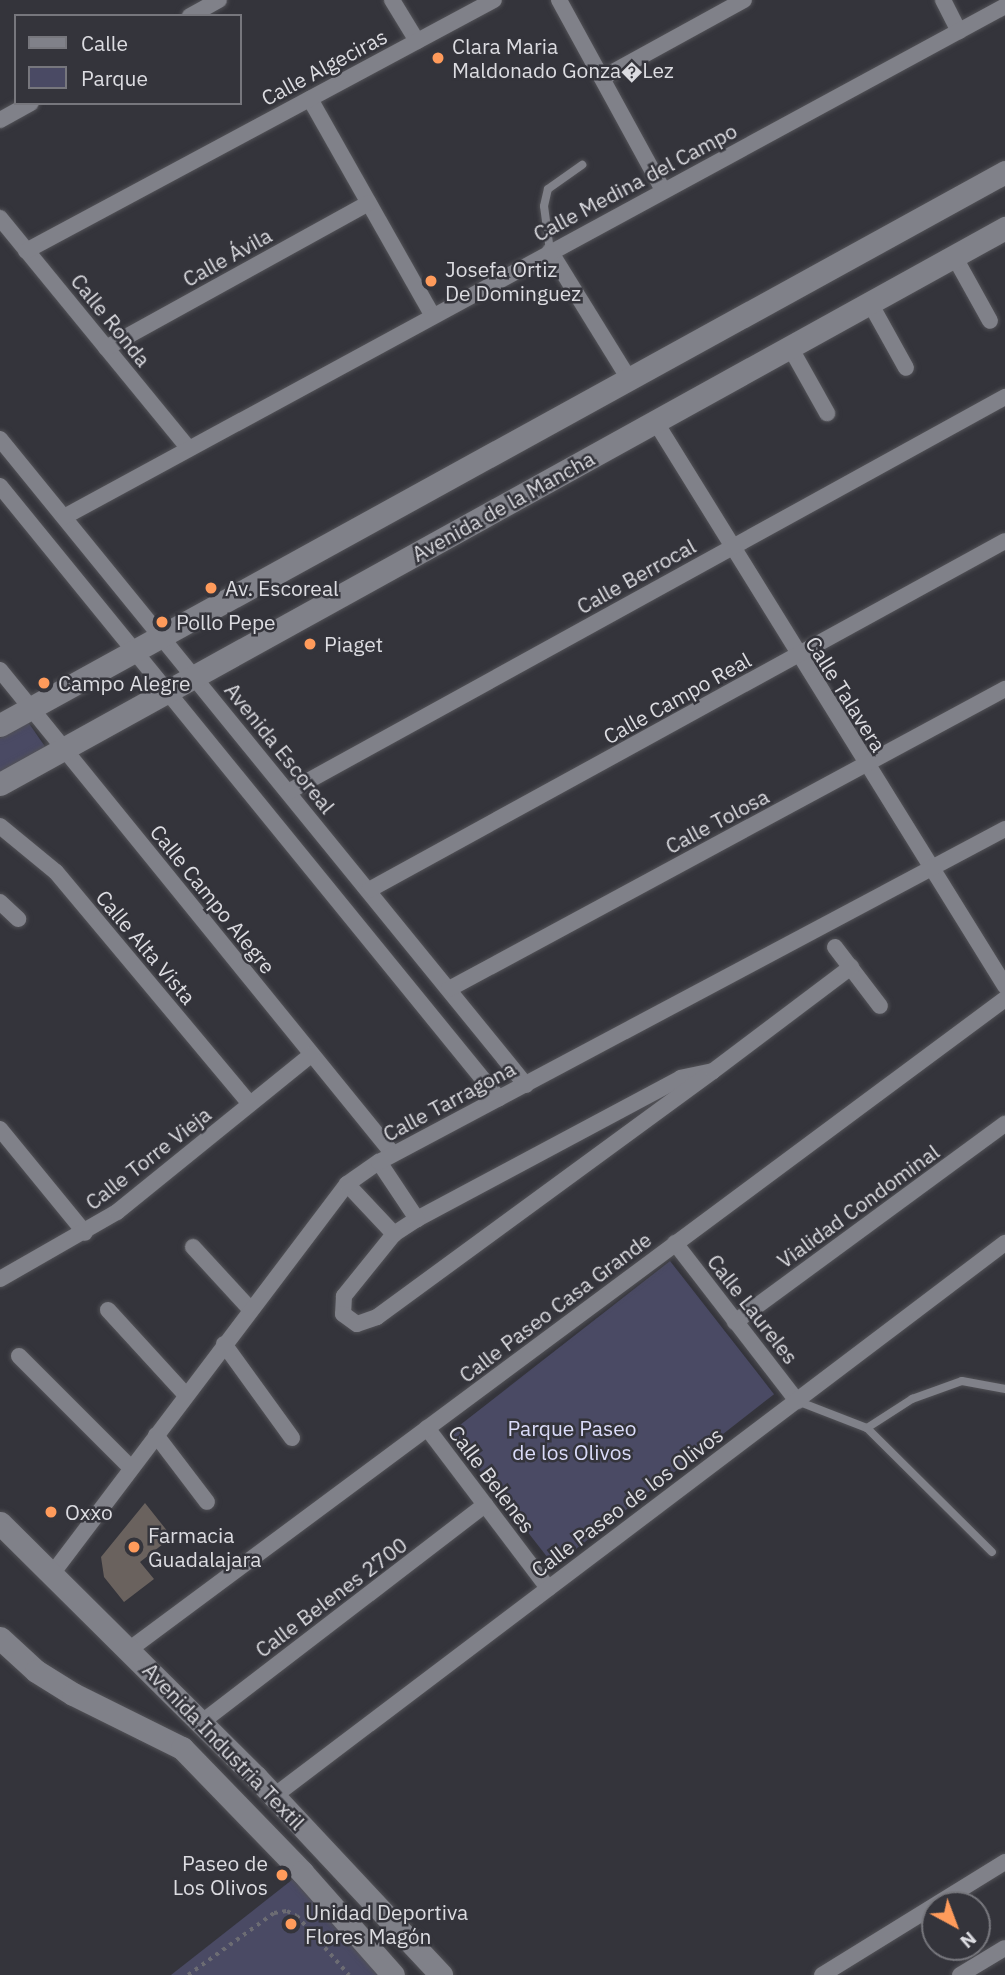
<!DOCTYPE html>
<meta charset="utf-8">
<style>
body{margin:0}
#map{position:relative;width:1005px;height:1975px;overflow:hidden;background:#34343b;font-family:"IBM Plex Sans",sans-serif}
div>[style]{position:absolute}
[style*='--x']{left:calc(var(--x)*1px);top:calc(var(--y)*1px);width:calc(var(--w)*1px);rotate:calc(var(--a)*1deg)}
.green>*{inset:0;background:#4a4a64;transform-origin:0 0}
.building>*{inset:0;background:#6a625e}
.path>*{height:3.5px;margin-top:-1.75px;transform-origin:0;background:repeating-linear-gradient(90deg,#6c6c73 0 3.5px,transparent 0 8.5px)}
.roads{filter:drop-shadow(0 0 2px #525257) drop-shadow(0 0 2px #525257)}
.lane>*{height:8px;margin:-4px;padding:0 4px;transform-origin:4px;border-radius:4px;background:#808189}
.street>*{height:16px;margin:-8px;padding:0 8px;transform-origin:8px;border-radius:8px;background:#808189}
.secondary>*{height:23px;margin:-11.5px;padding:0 11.5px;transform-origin:11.5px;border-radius:11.5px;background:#808189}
.dots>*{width:19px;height:19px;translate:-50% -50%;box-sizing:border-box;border:4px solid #34343b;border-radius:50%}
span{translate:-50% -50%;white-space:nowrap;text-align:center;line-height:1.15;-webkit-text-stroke:5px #34343b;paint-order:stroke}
.poi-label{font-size:21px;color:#dcdce1}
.left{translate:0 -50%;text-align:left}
.right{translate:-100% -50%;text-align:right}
.street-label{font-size:21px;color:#dcdce1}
.park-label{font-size:21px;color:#dadbf9}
.legend{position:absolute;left:14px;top:14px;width:228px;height:91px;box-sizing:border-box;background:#34343b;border:2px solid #77777d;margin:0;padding:9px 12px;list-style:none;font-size:21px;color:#dcdce1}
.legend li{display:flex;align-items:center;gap:14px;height:35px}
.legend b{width:35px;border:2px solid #77777d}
.north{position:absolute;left:921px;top:1891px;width:70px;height:70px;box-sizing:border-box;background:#34343b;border:2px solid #77777d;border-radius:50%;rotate:139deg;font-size:19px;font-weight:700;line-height:28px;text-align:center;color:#dcdce1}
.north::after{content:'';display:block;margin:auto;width:24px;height:32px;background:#ff9b5b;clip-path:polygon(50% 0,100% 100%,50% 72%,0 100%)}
</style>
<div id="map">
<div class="green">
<div style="clip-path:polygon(28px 722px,46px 748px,0 773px,0 738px)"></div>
<div style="left:670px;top:1261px;width:169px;height:279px;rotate:52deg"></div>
<div style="clip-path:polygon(302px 1872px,388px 1975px,171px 1975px)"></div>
</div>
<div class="building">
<div style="clip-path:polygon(145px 1503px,172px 1537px,140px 1562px,154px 1579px,124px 1602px,104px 1577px,101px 1557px)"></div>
</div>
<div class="path">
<div style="--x:188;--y:1975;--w:106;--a:-35.8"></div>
<div style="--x:274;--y:1913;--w:13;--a:-9"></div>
<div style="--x:287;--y:1911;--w:11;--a:27"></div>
<div style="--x:297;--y:1916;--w:79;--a:48.6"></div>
</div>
<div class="roads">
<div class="lane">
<div style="--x:550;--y:251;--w:45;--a:-97.6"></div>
<div style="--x:544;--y:206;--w:17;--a:-77"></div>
<div style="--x:548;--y:189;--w:42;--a:-35.2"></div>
<div style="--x:797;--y:1401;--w:75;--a:21.1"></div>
<div style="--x:867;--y:1428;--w:176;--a:44.8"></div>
<div style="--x:867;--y:1428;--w:54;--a:-32.8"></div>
<div style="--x:912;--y:1399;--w:53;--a:-19.8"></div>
<div style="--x:962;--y:1381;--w:44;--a:10.5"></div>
</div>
<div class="street">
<div style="--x:392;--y:0;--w:48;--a:58.6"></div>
<div style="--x:559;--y:0;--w:217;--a:61.3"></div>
<div style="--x:943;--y:0;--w:35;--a:63"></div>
<div style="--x:190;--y:16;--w:33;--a:-29"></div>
<div style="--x:602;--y:78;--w:162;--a:-28.8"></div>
<div style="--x:310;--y:99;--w:249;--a:60.5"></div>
<div style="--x:0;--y:120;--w:35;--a:-29"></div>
<div style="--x:0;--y:218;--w:298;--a:50.7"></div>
<div style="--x:26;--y:251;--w:531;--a:-28.21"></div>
<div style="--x:550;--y:251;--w:150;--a:58.3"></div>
<div style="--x:954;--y:256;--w:74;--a:61"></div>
<div style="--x:870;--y:303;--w:74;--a:61"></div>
<div style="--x:790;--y:347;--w:76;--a:60.7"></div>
<div style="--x:106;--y:348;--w:300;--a:-28.9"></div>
<div style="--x:655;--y:421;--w:665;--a:58.22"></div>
<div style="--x:0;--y:439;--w:833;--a:50.85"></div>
<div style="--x:0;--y:486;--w:790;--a:50.85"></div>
<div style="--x:64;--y:517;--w:1071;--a:-28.5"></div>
<div style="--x:0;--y:670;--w:623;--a:50.92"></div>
<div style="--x:288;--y:792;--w:819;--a:-28.85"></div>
<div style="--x:0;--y:826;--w:72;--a:39.4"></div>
<div style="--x:56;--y:872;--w:302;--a:50.1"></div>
<div style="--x:369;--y:890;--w:725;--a:-28.76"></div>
<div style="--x:0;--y:902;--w:25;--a:43"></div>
<div style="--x:835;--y:947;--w:74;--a:52.7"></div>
<div style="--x:449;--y:989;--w:632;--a:-28.35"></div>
<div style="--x:713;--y:1071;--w:33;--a:168"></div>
<div style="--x:681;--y:1078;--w:299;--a:151.9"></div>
<div style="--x:417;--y:1219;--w:27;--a:147"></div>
<div style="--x:394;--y:1234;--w:80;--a:128.9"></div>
<div style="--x:344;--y:1296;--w:18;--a:93"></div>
<div style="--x:343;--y:1314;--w:17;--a:36"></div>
<div style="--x:357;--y:1324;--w:21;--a:-19"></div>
<div style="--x:377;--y:1317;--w:416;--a:-36.2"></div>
<div style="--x:713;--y:1071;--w:173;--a:-37"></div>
<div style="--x:0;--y:1129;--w:134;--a:50.7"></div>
<div style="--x:379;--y:1162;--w:69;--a:56.3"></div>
<div style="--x:347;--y:1184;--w:69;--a:46.8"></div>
<div style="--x:675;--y:1243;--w:200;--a:52.3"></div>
<div style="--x:193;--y:1247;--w:84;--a:47.4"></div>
<div style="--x:0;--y:1279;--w:135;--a:-29.8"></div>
<div style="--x:117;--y:1212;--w:250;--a:-39"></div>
<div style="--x:108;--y:1310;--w:115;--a:47.5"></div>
<div style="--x:735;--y:1322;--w:335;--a:-36.3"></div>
<div style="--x:224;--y:1344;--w:116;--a:54.1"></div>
<div style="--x:19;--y:1356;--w:158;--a:45"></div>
<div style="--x:427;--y:1428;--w:201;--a:52.9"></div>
<div style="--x:156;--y:1435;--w:84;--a:52.7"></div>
<div style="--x:52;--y:1574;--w:489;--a:-52.9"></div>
<div style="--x:347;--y:1184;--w:39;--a:-35"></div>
<div style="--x:379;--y:1162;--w:709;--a:-28.01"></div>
<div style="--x:130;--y:1649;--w:1090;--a:-36.61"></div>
<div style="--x:202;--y:1722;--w:357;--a:-37.5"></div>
<div style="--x:274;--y:1796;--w:917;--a:-37.11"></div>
<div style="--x:822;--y:1975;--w:215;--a:-31.7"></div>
<div style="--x:960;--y:1975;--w:52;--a:-31"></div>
</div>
<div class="secondary">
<div style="--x:0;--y:725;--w:1147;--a:-28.82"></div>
<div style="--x:0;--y:784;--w:1149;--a:-28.95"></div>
<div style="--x:0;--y:1523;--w:361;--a:44.8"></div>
<div style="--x:256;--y:1777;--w:271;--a:46.9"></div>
<div style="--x:0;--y:1638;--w:49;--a:42.5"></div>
<div style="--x:36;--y:1671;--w:44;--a:31.9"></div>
<div style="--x:73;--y:1694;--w:122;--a:26.4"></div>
<div style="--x:182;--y:1748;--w:173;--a:45.9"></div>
<div style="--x:302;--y:1872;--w:137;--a:48.5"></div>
</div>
</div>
<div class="dots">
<div style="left:438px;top:58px;background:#ff9b5b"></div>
<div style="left:431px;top:281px;background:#ff9b5b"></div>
<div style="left:211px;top:588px;background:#ff9b5b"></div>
<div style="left:162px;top:622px;background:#ff9b5b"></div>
<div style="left:310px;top:644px;background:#ff9b5b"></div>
<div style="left:44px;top:683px;background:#ff9b5b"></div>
<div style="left:51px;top:1512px;background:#ff9b5b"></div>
<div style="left:134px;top:1547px;background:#ff9b5b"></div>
<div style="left:282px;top:1875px;background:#ff9b5b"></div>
<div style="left:291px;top:1924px;background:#ff9b5b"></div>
</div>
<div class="poi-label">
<span class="left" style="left:452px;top:58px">Clara Maria<br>Maldonado Gonza�Lez</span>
<span class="left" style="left:445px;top:281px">Josefa Ortiz<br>De Dominguez</span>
<span class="left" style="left:225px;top:588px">Av. Escoreal</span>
<span class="left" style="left:176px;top:622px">Pollo Pepe</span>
<span class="left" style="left:324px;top:644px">Piaget</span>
<span class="left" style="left:58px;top:683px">Campo Alegre</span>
<span class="left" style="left:65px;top:1512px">Oxxo</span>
<span class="left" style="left:148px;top:1547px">Farmacia<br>Guadalajara</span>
<span class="right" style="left:268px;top:1875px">Paseo de<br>Los Olivos</span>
<span class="left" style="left:305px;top:1924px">Unidad Deportiva<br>Flores Magón</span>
</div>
<div class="street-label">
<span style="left:324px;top:67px;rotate:-28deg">Calle Algeciras</span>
<span style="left:635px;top:182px;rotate:-28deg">Calle Medina del Campo</span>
<span style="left:227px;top:257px;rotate:-29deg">Calle Ávila</span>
<span style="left:111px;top:320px;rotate:51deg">Calle Ronda</span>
<span style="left:503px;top:506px;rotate:-29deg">Avenida de la Mancha</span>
<span style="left:636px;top:576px;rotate:-29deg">Calle Berrocal</span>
<span style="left:846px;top:694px;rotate:58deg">Calle Talavera</span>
<span style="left:677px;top:698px;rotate:-29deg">Calle Campo Real</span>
<span style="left:280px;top:748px;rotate:51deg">Avenida Escoreal</span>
<span style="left:717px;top:821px;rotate:-28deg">Calle Tolosa</span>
<span style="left:213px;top:899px;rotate:51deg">Calle Campo Alegre</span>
<span style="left:146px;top:947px;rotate:50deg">Calle Alta Vista</span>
<span style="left:449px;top:1101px;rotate:-28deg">Calle Tarragona</span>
<span style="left:148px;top:1158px;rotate:-38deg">Calle Torre Vieja</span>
<span style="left:858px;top:1206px;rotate:-36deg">Vialidad Condominal</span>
<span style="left:555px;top:1307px;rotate:-37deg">Calle Paseo Casa Grande</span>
<span style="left:753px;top:1309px;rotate:52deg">Calle Laureles</span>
<span style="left:492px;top:1479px;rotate:53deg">Calle Belenes</span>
<span style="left:627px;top:1502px;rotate:-37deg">Calle Paseo de los Olivos</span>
<span style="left:331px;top:1597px;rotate:-37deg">Calle Belenes 2700</span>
<span style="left:224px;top:1746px;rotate:46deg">Avenida Industria Textil</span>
</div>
<div class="park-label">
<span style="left:572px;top:1440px">Parque Paseo<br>de los Olivos</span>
</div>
<ul class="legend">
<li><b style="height:9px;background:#808189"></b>Calle</li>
<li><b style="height:19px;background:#4a4a64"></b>Parque</li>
</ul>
<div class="north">N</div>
</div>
